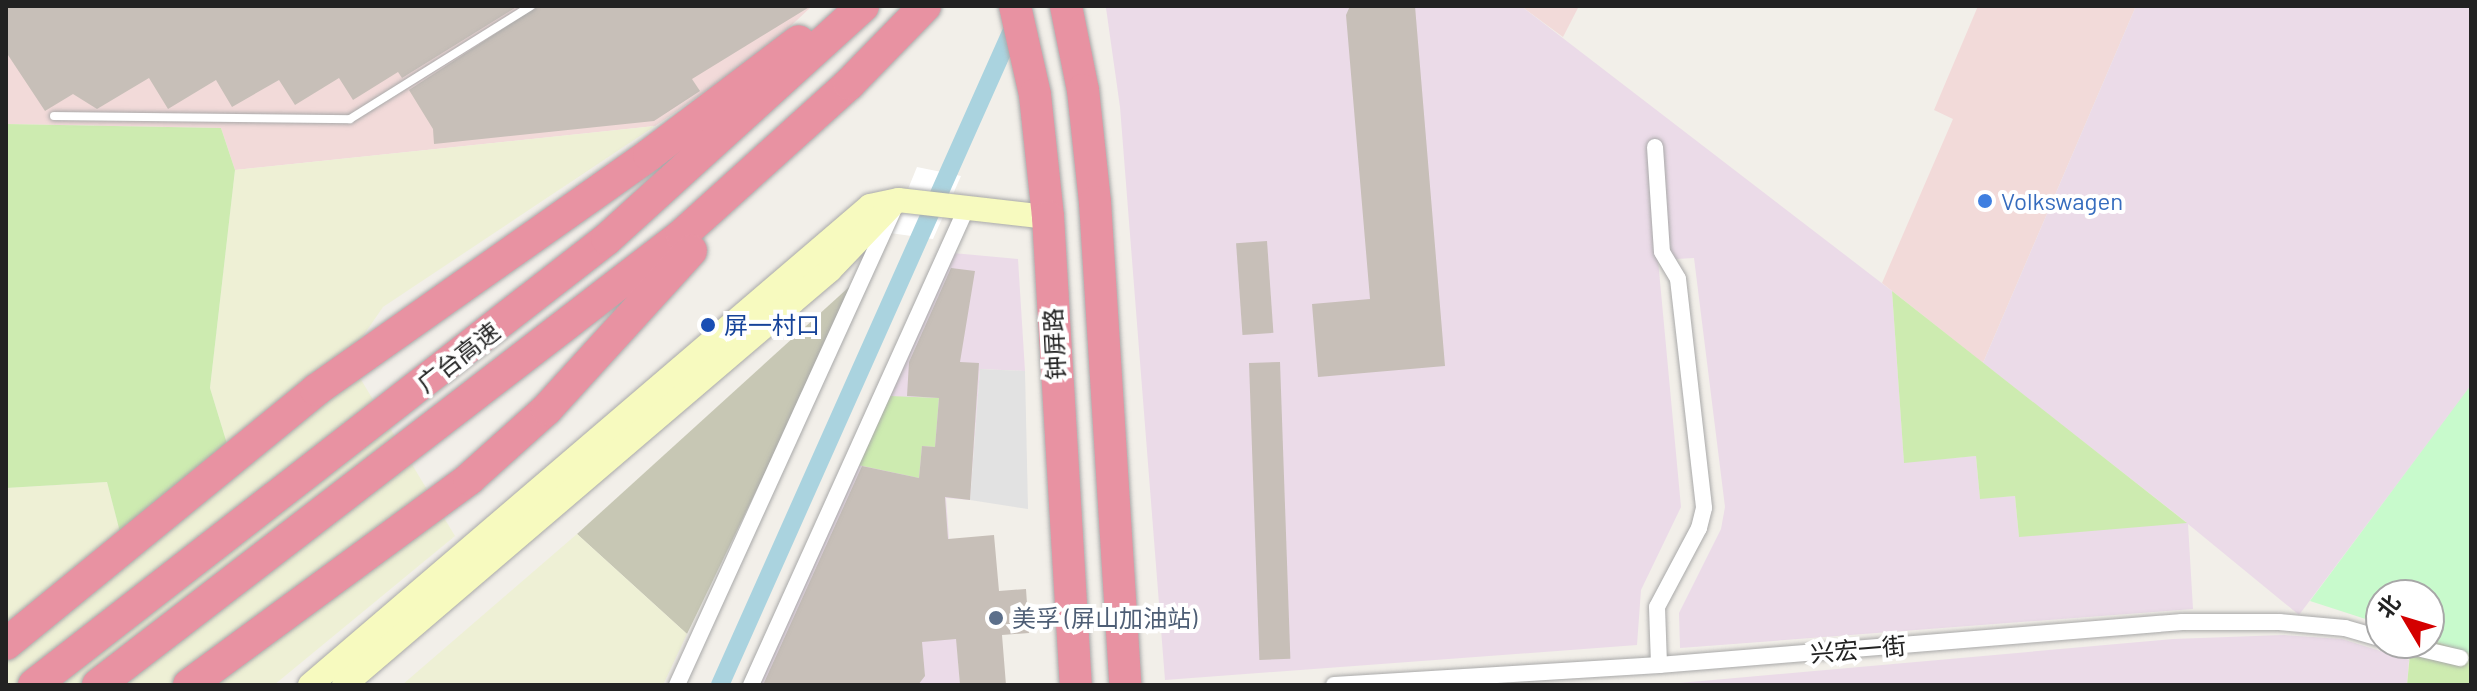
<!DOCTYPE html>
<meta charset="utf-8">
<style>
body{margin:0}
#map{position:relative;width:2477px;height:691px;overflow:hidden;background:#f2efe9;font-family:Barlow,"Noto Sans SC",sans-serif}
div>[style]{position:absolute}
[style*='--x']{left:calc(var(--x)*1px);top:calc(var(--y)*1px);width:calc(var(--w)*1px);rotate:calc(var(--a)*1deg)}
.commercial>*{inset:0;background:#f2dad9}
.industrial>*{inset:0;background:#ebdbe8}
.construction>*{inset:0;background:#c7c7b4}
.farmland>*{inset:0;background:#eef0d5}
.grass>*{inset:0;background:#cdebb0}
.park>*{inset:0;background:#c8facc}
.parking>*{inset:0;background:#e2e2e2}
.pier>*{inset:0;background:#fff}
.canal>*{height:18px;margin:-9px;padding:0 9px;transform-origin:9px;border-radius:9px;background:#aad3df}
.building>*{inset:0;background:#c7bfb8;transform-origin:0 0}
.roads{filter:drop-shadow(0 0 2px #a9a9a9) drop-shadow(0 0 2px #a9a9a9)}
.lane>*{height:8px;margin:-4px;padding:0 4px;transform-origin:4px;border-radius:4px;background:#fff}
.street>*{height:16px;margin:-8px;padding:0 8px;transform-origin:8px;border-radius:8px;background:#fff}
.secondary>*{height:24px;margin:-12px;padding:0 12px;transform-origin:12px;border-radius:12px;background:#f7fabf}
.highway>*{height:32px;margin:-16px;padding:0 16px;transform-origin:16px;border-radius:16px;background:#e892a2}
.dots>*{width:22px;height:22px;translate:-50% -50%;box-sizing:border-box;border:4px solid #fff;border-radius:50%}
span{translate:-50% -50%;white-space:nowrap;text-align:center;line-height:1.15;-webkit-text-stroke:8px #fff;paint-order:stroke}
.shop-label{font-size:24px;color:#366cbe}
.left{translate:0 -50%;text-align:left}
.transit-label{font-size:24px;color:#164399}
.street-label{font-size:24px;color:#222}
.service-label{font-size:24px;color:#4e5e75}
.frame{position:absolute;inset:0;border:8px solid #222;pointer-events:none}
.north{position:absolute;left:2365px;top:579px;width:80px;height:80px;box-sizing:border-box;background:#fff;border:2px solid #a7a7a7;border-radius:50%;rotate:308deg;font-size:22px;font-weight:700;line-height:32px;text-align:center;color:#222}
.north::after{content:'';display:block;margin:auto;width:28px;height:36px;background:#d40000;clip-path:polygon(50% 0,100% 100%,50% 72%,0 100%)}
</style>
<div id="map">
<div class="commercial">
<div style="clip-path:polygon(14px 6px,812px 6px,763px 52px,655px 126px,235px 170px,221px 128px,6px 124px,6px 11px)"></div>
<div style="clip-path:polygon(1521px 6px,1579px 6px,1563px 37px)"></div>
<div style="clip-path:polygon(1978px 6px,2136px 6px,1983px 363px,1882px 283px,1953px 119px,1934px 110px)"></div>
</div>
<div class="industrial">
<div style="clip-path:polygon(1521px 6px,1892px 291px,1904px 462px,1976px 456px,1980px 498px,2015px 496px,2019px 536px,2186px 522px,1983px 363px,2136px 6px,2471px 6px,2471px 386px,2299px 615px,2188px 524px,2193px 609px,1680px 648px,1679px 613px,1721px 529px,1725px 507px,1694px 258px,1658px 260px,1681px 507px,1641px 590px,1637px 645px,1165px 680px,1120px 107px,1106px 8px)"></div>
<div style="clip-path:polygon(953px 253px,1018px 259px,1025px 371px,980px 369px,970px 500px,946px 498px,960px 685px,759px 685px)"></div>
<div style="clip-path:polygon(2283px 635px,2342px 639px,2409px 660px,2407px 685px,1657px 685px,2173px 639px)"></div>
</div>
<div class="construction">
<div style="clip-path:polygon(859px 278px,687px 634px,577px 534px)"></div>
</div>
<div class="farmland">
<div style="clip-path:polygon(655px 126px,383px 307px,348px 358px,455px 536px,274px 685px,6px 685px,6px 488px,107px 482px,120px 531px,228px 447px,210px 388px,235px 170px)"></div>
<div style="clip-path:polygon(577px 534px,687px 634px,663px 685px,402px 685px)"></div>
</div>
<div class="grass">
<div style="clip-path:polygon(6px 124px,221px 128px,235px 170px,210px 388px,228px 447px,120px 532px,107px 482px,6px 488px)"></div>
<div style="clip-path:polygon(1892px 291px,2187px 523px,2019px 537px,2015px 496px,1980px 499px,1976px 456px,1904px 463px)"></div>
<div style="clip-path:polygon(889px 396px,939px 398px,935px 447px,922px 446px,919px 478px,858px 465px)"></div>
<div style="clip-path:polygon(2429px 639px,2471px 654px,2471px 685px,2407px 685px,2411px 643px)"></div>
</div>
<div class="park">
<div style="clip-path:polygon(2471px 385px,2471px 654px,2429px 639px,2429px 595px,2381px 595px,2381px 624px,2310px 601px)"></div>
</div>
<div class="parking">
<div style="clip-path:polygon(980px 369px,1025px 371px,1028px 509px,970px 500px)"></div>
</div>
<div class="pier">
<div style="clip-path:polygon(917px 167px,961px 176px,933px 239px,890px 233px)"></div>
</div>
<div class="canal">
<div style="--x:720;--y:685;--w:729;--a:-65.97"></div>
</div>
<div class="building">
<div style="clip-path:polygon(6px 6px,518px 6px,402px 78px,398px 72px,353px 100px,339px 78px,295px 105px,279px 80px,232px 107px,216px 80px,168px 109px,149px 78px,97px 109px,73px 94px,45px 111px,6px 52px)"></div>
<div style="clip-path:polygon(538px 6px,811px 6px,692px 79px,700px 91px,654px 121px,434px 144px,433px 129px,409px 90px)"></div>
<div style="clip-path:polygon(1350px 6px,1415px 6px,1445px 366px,1318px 377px,1312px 304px,1370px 299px,1346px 15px)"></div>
<div style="left:1267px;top:241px;width:92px;height:31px;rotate:86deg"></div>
<div style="clip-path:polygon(951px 268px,975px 271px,960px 362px,979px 363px,970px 500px,945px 497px,948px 539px,994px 535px,999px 591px,1026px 589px,1029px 633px,1002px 635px,1006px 685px,960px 685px,956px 639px,922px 642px,925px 676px,918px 685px,763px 685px,862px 466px,919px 478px,922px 446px,935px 447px,939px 398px,907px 396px,909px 362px)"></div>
<div style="left:1280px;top:362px;width:297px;height:31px;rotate:88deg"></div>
</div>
<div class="roads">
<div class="lane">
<div style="--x:54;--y:116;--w:296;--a:0.6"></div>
<div style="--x:350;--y:119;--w:213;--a:-32"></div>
</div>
<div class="street">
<div style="--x:1655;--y:147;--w:105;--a:86.2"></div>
<div style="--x:1662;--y:252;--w:31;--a:59"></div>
<div style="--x:1678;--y:279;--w:230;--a:83.5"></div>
<div style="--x:1704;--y:508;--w:21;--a:104"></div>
<div style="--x:1699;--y:528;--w:89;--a:118"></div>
<div style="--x:1657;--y:607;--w:58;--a:88"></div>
<div style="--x:2396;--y:643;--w:66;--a:13.2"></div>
<div style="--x:677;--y:685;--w:519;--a:-65.51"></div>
<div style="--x:751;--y:685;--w:522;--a:-65.69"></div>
<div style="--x:1334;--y:685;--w:326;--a:-3.5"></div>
<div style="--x:1659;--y:665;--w:525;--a:-4.7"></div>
<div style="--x:2182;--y:622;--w:97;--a:0"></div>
<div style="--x:2279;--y:622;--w:66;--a:5.2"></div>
<div style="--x:2345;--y:628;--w:37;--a:16"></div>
</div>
<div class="secondary">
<div style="--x:310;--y:685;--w:737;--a:-40.54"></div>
<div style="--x:870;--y:206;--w:29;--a:-12"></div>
<div style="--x:898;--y:200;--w:151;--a:6.5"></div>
<div style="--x:344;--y:685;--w:639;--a:-40.49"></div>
<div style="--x:830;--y:270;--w:91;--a:-46.3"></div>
</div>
<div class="highway">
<div style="--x:1015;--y:6;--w:91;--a:77.3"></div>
<div style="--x:1035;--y:95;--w:123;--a:83.9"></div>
<div style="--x:1048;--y:217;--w:469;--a:86.6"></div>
<div style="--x:1066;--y:6;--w:86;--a:78.6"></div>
<div style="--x:1083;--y:90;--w:113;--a:83.9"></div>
<div style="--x:1095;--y:202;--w:484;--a:86.4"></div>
<div style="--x:6;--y:644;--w:401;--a:-39.3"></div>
<div style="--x:316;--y:390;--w:408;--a:-35.2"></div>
<div style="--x:649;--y:155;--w:188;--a:-37.2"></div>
<div style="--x:34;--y:685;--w:726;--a:-37.9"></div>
<div style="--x:607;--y:239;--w:346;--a:-42.3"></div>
<div style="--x:98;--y:685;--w:737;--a:-37.62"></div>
<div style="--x:682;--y:235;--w:225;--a:-42.1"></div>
<div style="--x:849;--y:84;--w:109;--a:-45.7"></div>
<div style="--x:189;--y:685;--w:348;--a:-36.3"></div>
<div style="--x:469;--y:479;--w:105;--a:-41.9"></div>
<div style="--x:547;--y:409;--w:214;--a:-47.7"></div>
</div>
</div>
<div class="dots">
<div style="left:1985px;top:201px;background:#3f7fe0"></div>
<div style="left:708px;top:325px;background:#1a4fb4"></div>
<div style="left:996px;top:618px;background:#5c6f8a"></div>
</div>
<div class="shop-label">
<span class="left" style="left:2001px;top:201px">Volkswagen</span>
</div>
<div class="transit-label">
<span class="left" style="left:724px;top:325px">屏一村口</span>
</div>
<div class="street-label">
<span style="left:1054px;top:344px;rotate:-93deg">钟屏路</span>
<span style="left:458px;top:357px;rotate:-38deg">广台高速</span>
<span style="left:1858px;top:649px;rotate:-5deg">兴宏一街</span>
</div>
<div class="service-label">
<span class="left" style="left:1012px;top:618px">美孚 (屏山加油站)</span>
</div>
<div class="frame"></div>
<div class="north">北</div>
</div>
